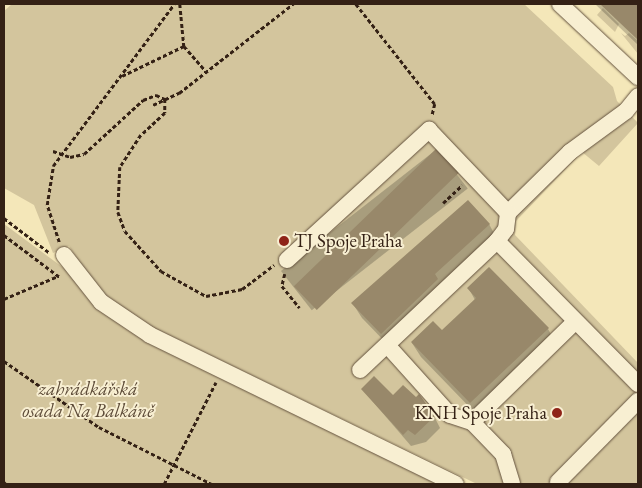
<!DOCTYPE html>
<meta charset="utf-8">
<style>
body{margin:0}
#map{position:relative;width:642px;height:488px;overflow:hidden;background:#f4e7b9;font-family:"EB Garamond",serif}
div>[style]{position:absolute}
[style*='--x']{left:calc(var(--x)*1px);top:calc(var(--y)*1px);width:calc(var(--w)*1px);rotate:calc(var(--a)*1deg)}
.green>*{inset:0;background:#d3c59d}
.shadow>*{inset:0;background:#0003;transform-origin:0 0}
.building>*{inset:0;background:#98886a;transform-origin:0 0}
.path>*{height:2.5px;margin-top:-1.25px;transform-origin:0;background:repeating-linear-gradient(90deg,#342115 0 4px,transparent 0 6.5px)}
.roads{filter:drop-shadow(0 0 1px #64523e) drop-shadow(0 0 1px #64523e)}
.minor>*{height:16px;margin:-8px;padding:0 8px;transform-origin:8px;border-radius:8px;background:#f8efd2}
.dots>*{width:14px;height:14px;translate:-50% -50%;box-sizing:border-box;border:2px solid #f8efd2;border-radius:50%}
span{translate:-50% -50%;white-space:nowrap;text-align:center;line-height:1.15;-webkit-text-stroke:4px #f8efd2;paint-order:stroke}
.poi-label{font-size:19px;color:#342115}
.left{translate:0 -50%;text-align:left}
.right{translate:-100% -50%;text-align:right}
.park-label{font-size:19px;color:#5c4a37;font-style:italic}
.frame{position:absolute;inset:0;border:5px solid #342115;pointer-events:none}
</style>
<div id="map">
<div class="green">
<div style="clip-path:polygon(12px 4px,524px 4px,613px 87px,617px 101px,638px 123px,599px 166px,582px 152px,516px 221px,515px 235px,638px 363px,638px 484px,477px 484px,121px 312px,101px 295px,69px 246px,53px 253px,34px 205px,4px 188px,4px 11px)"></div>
<div style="clip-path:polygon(603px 8px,619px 24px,615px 32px,597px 15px)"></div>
<div style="clip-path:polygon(621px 33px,625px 36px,629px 33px,638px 41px,638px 54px)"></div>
<div style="clip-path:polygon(4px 224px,65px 269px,97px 307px,446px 484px,4px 484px)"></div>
</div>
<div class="shadow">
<div style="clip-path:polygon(635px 4px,638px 7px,638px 45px,595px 4px)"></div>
<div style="left:437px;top:149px;width:50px;height:198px;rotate:52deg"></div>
<div style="clip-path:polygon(489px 224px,497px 239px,391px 348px,362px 318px,353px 304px)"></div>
<div style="clip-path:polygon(469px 289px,548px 329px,556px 343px,479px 417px,421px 357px,412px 343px,442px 332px,475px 300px)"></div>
<div style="clip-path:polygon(362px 389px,393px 396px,434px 416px,440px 428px,426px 442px,411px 446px)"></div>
</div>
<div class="building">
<div style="clip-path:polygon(600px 4px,638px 5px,638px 40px)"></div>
<div style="left:437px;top:148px;width:33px;height:199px;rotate:46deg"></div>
<div style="clip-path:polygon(468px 200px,490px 224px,435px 274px,438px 279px,381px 334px,351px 303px)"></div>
<div style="clip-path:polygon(489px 267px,549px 328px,470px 403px,411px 342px,433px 321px,442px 330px,476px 298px,467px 288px)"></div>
<div style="clip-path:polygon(374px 376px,393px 395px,403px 385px,416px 397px,419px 394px,435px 416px,415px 435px,408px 430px,403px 435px,361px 389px)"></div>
</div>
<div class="path">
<div style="--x:180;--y:4;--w:42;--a:84.6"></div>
<div style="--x:184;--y:46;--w:33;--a:49"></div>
<div style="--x:356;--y:4;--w:127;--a:51.7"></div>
<div style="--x:435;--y:104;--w:12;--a:104"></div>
<div style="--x:122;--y:76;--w:69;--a:-25.8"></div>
<div style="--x:153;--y:105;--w:29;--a:-25"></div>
<div style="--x:179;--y:93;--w:145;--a:-38"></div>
<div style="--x:53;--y:151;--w:18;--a:19"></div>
<div style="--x:70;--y:157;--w:14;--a:-12"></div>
<div style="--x:84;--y:154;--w:80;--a:-42.5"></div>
<div style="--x:143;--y:100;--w:14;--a:-21"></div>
<div style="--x:156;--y:95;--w:10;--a:24"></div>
<div style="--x:165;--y:99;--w:14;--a:90"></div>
<div style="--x:165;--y:113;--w:33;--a:137"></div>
<div style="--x:141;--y:135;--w:38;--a:123"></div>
<div style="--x:120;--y:167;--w:45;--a:92.5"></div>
<div style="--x:118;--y:212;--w:20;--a:70"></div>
<div style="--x:125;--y:231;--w:54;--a:48"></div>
<div style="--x:161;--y:271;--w:51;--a:29.1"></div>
<div style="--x:206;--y:296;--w:37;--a:-11"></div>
<div style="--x:242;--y:289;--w:40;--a:-37"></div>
<div style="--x:443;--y:203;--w:26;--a:-43"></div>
<div style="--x:4;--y:218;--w:58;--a:37.3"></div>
<div style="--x:4;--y:235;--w:71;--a:37"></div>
<div style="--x:59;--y:242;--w:39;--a:-108"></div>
<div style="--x:47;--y:205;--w:39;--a:-81"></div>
<div style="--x:53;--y:166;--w:202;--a:-53.2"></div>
<div style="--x:285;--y:274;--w:12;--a:104"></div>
<div style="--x:282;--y:286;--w:28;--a:51"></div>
<div style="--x:4;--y:299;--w:59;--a:-23.1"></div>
<div style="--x:4;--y:361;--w:116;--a:34.8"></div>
<div style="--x:99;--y:427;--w:127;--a:26.8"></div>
<div style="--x:4;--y:482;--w:3;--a:45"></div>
<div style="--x:164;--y:484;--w:114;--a:-63"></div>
</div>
<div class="roads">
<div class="minor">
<div style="--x:560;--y:4;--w:107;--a:43.1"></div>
<div style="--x:508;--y:213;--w:87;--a:-44.5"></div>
<div style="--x:570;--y:152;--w:69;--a:-36.2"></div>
<div style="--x:626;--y:111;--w:19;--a:-51"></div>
<div style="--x:497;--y:241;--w:201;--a:45.4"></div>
<div style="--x:64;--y:255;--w:60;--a:51.8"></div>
<div style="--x:101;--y:302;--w:59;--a:34"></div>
<div style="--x:150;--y:335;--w:340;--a:26"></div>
<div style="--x:287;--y:260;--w:193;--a:-42.5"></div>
<div style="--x:429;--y:130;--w:115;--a:46.4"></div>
<div style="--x:508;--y:213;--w:16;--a:97"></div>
<div style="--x:506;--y:229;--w:15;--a:127"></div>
<div style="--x:497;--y:241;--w:188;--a:136.7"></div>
<div style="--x:387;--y:345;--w:94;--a:48"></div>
<div style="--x:450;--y:415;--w:23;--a:18"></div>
<div style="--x:472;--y:422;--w:45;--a:45.9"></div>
<div style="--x:503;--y:454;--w:31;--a:73"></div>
<div style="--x:472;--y:422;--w:144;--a:-44.2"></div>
<div style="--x:558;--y:482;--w:114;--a:-45.4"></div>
</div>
</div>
<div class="dots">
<div style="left:284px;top:241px;background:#8f2418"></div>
<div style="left:557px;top:413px;background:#8f2418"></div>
</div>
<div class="poi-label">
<span class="left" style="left:294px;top:241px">TJ Spoje Praha</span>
<span class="right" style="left:547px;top:413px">KNH Spoje Praha</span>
</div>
<div class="park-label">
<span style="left:88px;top:400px">zahrádkářská<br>osada Na Balkáně</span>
</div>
<div class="frame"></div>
</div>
